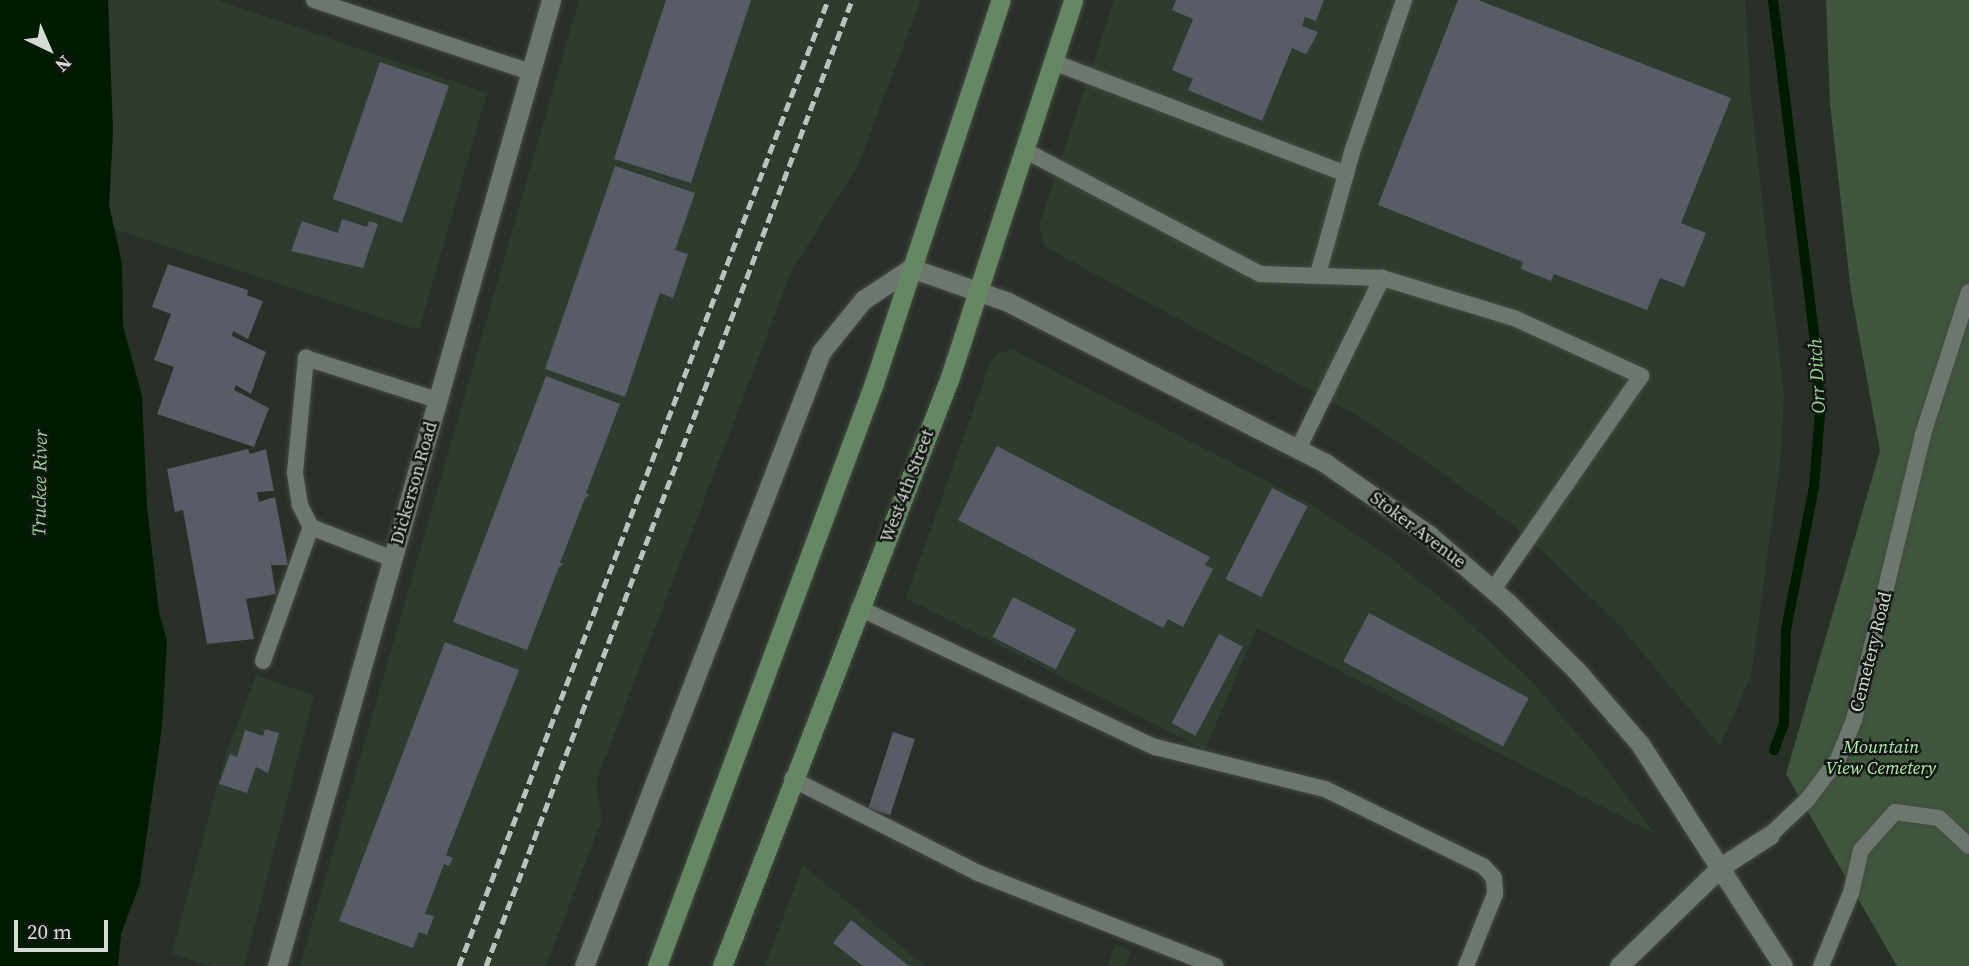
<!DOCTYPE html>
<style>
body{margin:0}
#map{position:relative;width:1969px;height:966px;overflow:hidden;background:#283027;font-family:"Source Serif 4",serif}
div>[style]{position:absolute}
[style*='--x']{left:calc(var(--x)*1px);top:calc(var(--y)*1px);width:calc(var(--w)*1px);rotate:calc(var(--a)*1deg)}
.built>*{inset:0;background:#2f3b2e}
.green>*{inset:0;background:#3f573d}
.water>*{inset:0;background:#001b00}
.stream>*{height:10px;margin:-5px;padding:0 5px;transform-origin:5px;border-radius:5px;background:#001b00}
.building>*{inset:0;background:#575c66;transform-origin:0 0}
.roads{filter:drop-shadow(0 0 2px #444b43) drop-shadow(0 0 2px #444b43)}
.service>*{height:16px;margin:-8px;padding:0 8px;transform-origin:8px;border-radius:8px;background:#6e776d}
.minor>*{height:19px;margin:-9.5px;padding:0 9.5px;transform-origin:9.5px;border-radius:9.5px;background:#6e776d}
.tertiary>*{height:19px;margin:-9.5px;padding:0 9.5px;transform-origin:9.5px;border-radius:9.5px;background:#6e776d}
.secondary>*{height:19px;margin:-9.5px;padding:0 9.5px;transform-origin:9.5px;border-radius:9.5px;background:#668764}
.rail>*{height:5px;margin-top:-2.5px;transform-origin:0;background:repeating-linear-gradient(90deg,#bbc1bb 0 10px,transparent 0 15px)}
span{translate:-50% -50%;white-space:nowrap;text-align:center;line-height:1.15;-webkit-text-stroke:5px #131713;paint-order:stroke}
.street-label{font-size:18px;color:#d6dbd6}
.park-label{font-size:18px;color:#b2ecad;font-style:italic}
.water-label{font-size:19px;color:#9bd496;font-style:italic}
.north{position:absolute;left:14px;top:14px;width:70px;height:70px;-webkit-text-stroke:5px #131713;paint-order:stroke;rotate:136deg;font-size:19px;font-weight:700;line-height:28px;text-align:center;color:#d6dbd6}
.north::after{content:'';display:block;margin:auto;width:24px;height:32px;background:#d6dbd6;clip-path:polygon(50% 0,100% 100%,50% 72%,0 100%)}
.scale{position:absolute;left:14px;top:920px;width:94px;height:32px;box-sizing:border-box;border:4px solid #d6dbd6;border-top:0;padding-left:9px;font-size:21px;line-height:24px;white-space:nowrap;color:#d6dbd6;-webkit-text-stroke:5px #131713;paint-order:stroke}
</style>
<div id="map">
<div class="built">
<div style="clip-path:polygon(108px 0,218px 0,487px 93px,419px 330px,114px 229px,109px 205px,113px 131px)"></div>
<div style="clip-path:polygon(579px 0,921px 0,858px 165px,792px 270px,596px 782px,602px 819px,546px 966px,300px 966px)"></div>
<div style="clip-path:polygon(1114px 0,1745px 0,1751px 100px,1784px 396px,1780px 464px,1751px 676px,1720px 746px,1621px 627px,1532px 541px,1482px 501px,1364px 419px,1045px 247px,1039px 226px)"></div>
<div style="clip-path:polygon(1012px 349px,1311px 504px,1389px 557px,1458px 612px,1533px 683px,1596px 755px,1655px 834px,1257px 628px,1205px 750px,906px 598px,990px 363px,997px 354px)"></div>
<div style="clip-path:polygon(256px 675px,314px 696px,244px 966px,211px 966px,172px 953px,225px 757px)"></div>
<div style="clip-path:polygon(803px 865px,925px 966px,765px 966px)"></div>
<div style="clip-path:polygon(1116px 945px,1131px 951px,1126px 966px,1107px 966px)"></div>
</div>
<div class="green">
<div style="clip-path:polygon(1826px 0,1969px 0,1969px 966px,1897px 966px,1786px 774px,1880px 451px,1851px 292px,1830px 104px)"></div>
</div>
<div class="water">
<div style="clip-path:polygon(0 0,108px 0,113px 131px,109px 205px,122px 264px,123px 326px,142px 396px,147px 506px,159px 612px,167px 641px,162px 726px,140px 883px,121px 934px,118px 966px,0 966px)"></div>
</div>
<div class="stream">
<div style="--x:1773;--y:0;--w:352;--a:83"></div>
<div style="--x:1816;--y:349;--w:64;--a:86.4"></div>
<div style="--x:1820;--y:413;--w:74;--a:94.6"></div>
<div style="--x:1814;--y:487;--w:146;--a:101.1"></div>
<div style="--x:1786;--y:630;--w:94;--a:91.2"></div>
<div style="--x:1784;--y:724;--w:28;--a:111"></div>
</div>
<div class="building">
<div style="clip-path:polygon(666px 0,751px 0,691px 183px,614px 159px)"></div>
<div style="clip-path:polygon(1176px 0,1324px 0,1316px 21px,1305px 17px,1302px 26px,1318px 32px,1313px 42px,1306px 54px,1292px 48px,1262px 121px,1188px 90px,1193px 79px,1172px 70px,1193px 19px,1172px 10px)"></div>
<div style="clip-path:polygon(1458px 0,1478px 0,1731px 98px,1681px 223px,1706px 233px,1684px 287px,1660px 278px,1647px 310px,1554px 274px,1551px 281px,1521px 269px,1523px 262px,1378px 205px)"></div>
<div style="left:380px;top:62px;width:73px;height:145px;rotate:19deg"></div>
<div style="clip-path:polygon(615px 166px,695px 193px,675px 250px,688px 254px,673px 298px,660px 293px,625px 397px,545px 369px)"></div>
<div style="clip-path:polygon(342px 219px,367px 227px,369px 221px,378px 224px,363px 268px,291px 251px,302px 221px,338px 233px)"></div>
<div style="clip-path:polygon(168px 264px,248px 290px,247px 295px,263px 301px,248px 339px,233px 331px,232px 336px,266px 352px,251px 394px,236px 385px,234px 390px,269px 408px,254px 447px,157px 414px,174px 367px,154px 360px,171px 314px,152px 307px)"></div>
<div style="clip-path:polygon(546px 376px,620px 404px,586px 493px,590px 495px,585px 498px,560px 563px,564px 564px,559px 567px,527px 650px,453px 622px)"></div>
<div style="clip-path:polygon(997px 446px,1210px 557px,1205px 565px,1213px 569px,1183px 627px,1168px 619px,1163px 628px,958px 520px)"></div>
<div style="clip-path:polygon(248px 449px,250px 454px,266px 449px,274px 491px,257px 492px,259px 502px,275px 497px,288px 565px,271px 565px,276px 594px,246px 599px,254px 639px,207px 644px,183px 510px,175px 512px,167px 469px)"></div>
<div style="left:1272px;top:488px;width:40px;height:102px;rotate:27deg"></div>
<div style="left:1013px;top:597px;width:71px;height:45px;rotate:27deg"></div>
<div style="left:1369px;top:613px;width:181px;height:55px;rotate:28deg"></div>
<div style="left:1219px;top:634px;width:27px;height:101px;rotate:28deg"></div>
<div style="clip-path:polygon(445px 642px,519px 670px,446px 855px,453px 858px,449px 866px,444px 864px,425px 914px,434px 916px,427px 935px,419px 932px,413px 948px,339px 921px)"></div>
<div style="clip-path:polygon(265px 729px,279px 733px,268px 773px,256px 767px,247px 793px,219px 784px,230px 754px,237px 757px,245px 730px,263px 736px)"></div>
<div style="left:893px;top:732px;width:23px;height:80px;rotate:18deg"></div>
<div style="clip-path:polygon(851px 920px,909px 966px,863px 966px,833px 943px)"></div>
</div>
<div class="roads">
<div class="service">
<div style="--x:314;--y:0;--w:229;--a:18.4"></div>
<div style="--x:1053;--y:62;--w:314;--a:20.9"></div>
<div style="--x:1024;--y:150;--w:267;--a:27.7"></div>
<div style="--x:1260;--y:274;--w:122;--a:1.9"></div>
<div style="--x:1382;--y:278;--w:138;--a:16.9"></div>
<div style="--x:1514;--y:318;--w:140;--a:24.5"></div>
<div style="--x:1641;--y:376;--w:260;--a:124.7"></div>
<div style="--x:1318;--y:274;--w:127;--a:-74.4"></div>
<div style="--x:1352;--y:152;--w:161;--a:-71.1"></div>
<div style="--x:1298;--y:449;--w:191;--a:-63.8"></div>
<div style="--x:393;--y:559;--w:88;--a:-158.7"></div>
<div style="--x:311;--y:527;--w:25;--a:-117"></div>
<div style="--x:300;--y:505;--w:33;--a:-99"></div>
<div style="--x:295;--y:472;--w:115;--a:-84.5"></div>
<div style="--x:306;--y:358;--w:138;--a:17.8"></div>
<div style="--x:859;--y:608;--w:327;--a:25.2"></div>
<div style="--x:1155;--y:747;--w:175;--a:13.9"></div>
<div style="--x:1325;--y:789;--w:176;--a:26"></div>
<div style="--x:1483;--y:866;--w:16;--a:47"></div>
<div style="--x:1494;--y:878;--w:16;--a:86"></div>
<div style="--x:1495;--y:894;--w:78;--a:111.9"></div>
<div style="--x:263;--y:661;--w:142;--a:-70.3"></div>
<div style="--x:792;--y:779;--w:208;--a:26.8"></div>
<div style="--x:978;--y:873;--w:255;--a:21.4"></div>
<div style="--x:1770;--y:835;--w:52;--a:-43.5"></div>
<div style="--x:1808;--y:799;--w:50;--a:-53.1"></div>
<div style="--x:1838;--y:759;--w:42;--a:-67.7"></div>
<div style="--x:1854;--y:720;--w:294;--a:-76.4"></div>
<div style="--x:1923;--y:434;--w:149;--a:-72.1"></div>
<div style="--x:1821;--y:966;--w:79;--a:-67.7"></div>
<div style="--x:1851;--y:893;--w:44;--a:-76.9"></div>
<div style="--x:1861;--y:850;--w:51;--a:-48.2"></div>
<div style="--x:1895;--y:812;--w:44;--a:7.8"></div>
<div style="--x:1939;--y:818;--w:41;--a:43"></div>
</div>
<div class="minor">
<div style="--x:277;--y:966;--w:1004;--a:-74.16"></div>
<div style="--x:584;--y:966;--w:658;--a:-68.89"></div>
<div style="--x:821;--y:352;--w:67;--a:-51.1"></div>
<div style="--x:863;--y:300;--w:58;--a:-33.7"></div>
<div style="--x:1619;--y:966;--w:144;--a:-44.2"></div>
<div style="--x:1722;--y:866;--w:57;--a:-32.9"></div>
</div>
<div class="tertiary">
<div style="--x:911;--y:268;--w:103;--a:19.3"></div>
<div style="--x:1008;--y:302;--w:356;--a:26.9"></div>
<div style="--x:1325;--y:463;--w:126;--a:34.7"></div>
<div style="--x:1429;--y:535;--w:103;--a:40.7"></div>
<div style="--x:1507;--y:602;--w:98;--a:44.6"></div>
<div style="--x:1577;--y:671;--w:96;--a:49.2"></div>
<div style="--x:1640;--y:744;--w:264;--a:57.2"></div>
</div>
<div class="secondary">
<div style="--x:657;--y:966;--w:622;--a:-69.58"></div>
<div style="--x:874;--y:383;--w:404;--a:-71.7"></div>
<div style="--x:722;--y:966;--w:632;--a:-68.84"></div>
<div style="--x:950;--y:377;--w:397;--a:-71.9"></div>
</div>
</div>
<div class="rail">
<div style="--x:459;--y:966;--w:1034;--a:-69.09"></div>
<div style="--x:486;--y:966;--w:1033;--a:-69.25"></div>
</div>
<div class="street-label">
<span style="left:414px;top:483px;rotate:-74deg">Dickerson Road</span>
<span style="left:907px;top:486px;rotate:-69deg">West 4th Street</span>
<span style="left:1418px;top:530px;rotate:37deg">Stoker Avenue</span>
<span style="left:1871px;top:652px;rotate:-76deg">Cemetery Road</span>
</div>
<div class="park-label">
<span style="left:1881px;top:758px">Mountain<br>View Cemetery</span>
</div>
<div class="water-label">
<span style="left:1817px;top:376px;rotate:-93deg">Orr Ditch</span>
<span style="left:40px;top:483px;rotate:-89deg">Truckee River</span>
</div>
<div class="north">N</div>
<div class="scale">20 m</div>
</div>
